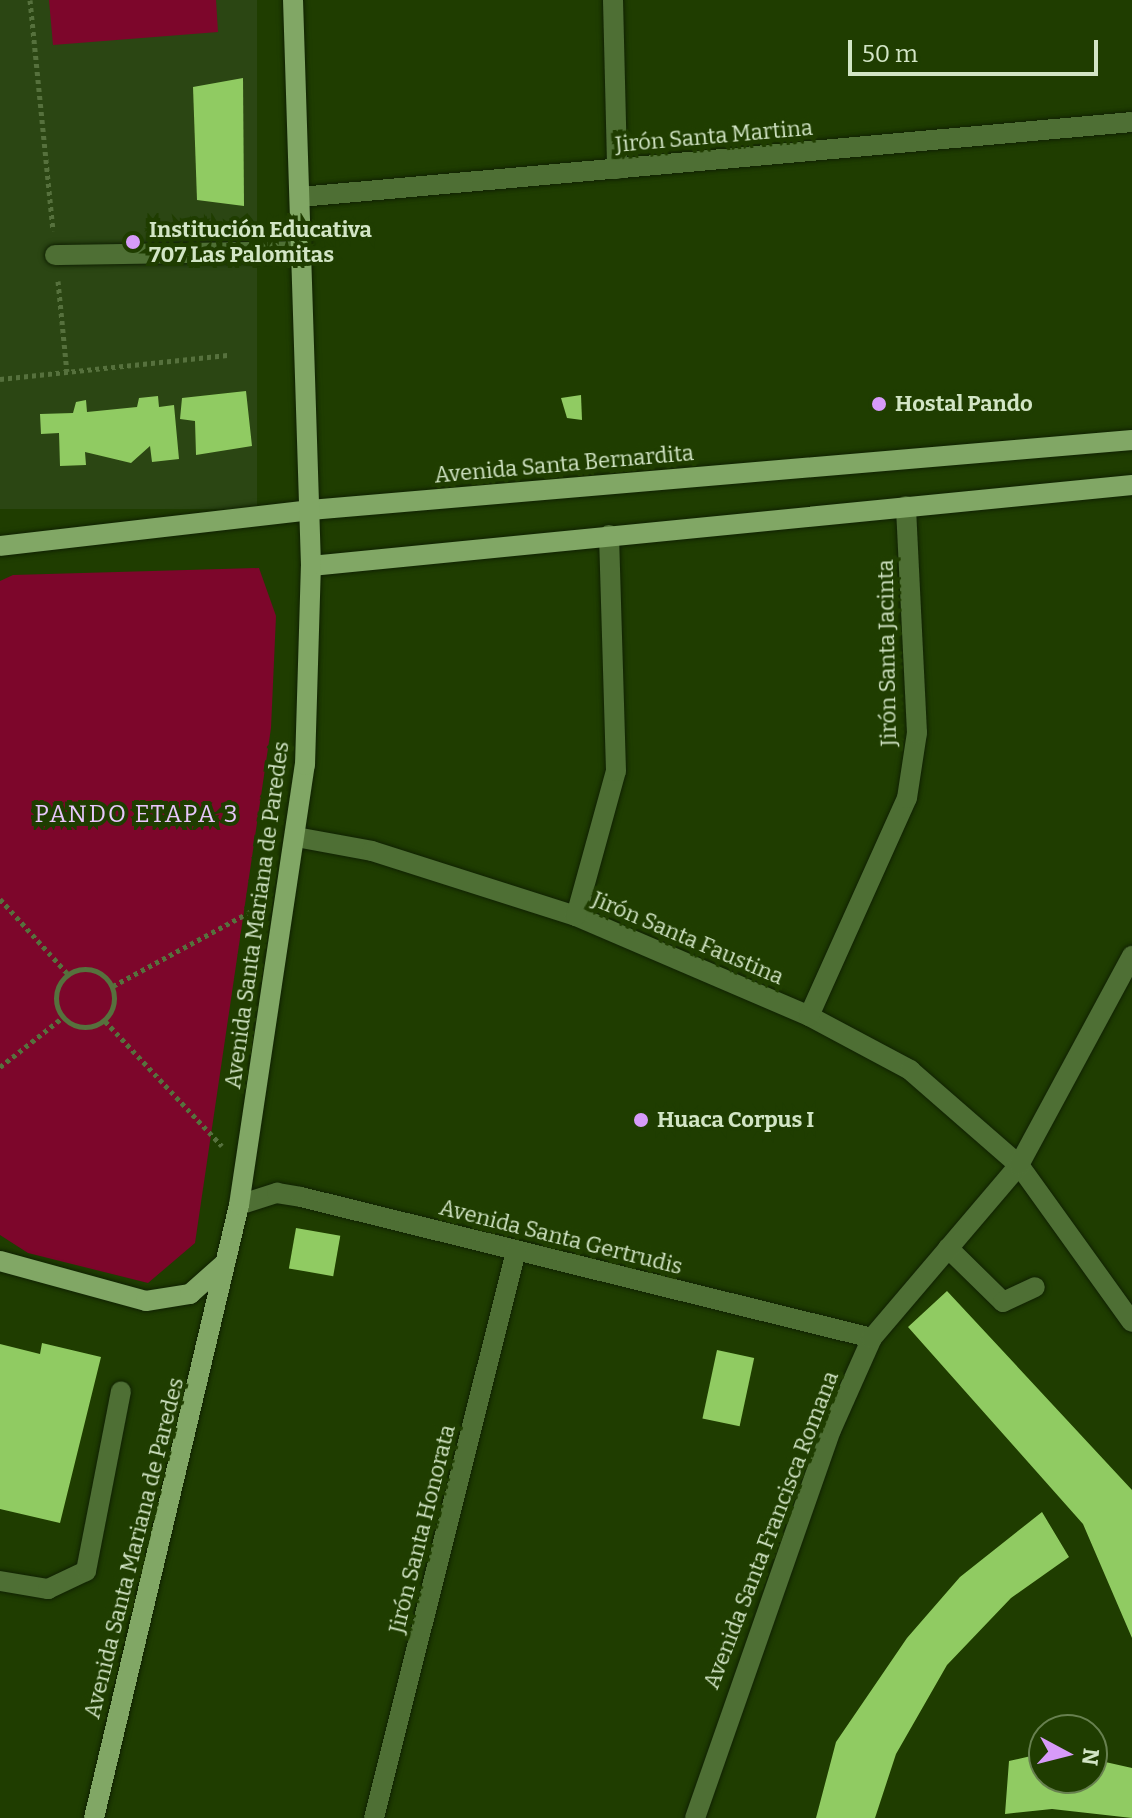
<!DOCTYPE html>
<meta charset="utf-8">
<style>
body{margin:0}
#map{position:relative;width:1132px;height:1818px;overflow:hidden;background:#1f3d00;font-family:Bitter,serif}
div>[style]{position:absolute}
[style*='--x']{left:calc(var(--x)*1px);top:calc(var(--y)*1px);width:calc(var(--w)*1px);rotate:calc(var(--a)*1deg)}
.built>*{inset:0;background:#2b4613;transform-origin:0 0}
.green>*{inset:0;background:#7d062b}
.building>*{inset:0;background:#90cb62;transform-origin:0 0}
.path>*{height:5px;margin-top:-2.5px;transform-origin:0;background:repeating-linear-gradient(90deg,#56713d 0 4px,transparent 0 8px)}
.path>.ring{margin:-2.5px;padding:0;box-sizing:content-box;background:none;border:5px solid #56713d;border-radius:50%}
.roads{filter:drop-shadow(0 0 2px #102103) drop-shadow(0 0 2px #102103)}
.minor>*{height:20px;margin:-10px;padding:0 10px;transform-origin:10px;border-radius:10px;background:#4e6f34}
.major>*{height:20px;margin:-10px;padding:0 10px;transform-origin:10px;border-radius:10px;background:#81a765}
.dots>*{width:22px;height:22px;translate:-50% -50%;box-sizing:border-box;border:4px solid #1f3d00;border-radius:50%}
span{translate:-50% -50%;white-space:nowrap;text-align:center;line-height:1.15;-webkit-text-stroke:8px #1f3d00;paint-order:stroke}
.street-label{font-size:22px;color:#d2e5c5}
.poi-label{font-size:22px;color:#d2e5c5;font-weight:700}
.left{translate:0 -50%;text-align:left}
.neighbourhood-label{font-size:24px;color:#e9c7fc;letter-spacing:2px}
.north{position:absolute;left:1028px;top:1714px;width:80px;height:80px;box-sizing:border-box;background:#1f3d00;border:2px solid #67804f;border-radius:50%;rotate:97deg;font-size:22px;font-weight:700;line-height:32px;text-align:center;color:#d2e5c5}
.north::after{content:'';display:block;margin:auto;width:28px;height:36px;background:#d79bf9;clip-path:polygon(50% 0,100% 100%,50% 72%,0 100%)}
.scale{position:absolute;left:848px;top:40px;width:250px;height:36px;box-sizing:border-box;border:4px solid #d2e5c5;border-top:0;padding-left:10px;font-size:24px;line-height:28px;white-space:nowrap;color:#d2e5c5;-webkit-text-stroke:6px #1f3d00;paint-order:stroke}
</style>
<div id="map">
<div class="built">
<div style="left:0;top:0;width:257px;height:509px"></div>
</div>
<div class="green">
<div style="clip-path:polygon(49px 0,216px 0,218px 32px,53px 45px)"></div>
<div style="clip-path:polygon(259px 568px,276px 616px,271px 728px,195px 1243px,148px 1283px,28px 1253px,0 1235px,0 581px,13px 575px)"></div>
</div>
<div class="building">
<div style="clip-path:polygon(243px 78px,244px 206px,197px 200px,193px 87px)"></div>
<div style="clip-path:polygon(246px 391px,252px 446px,196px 455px,195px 421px,180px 419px,182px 398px)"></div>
<div style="clip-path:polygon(581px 395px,582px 420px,567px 418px,561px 398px)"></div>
<div style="clip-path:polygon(158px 396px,159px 407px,174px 405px,179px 459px,152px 462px,150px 446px,131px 463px,85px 452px,86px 465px,60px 466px,59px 433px,41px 434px,40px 414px,73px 413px,76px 402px,86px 400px,87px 412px,137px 407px,139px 398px)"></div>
<div style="left:296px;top:1228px;width:45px;height:41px;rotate:10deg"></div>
<div style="clip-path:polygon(947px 1291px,1132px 1490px,1132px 1638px,1083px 1524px,908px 1327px)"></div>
<div style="clip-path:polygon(42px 1343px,101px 1357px,60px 1523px,0 1509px,0 1344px,40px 1354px)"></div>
<div style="left:717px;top:1350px;width:38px;height:70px;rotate:12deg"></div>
<div style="clip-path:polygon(1042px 1512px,1069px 1557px,1011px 1598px,947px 1665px,896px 1754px,875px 1818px,816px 1818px,836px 1742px,907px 1638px,960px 1577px)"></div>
<div style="clip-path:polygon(1044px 1753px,1044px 1778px,1092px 1778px,1092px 1759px,1132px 1768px,1132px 1818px,1052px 1809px,1005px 1814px,1009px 1761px)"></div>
</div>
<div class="path">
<div style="--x:30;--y:0;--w:232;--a:84.3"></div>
<div style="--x:58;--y:281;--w:91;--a:84.4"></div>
<div style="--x:0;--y:379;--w:231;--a:-6"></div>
<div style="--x:0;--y:899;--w:101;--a:47.8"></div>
<div class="ring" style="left:56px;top:969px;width:53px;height:53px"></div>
<div style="--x:113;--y:986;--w:164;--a:-28.4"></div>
<div style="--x:105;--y:1021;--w:171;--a:46.9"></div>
<div style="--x:0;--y:1067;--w:79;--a:-38.3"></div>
</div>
<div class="roads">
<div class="minor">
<div style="--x:613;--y:0;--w:169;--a:88.6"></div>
<div style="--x:300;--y:197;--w:835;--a:-5.15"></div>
<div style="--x:55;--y:255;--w:246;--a:-0.9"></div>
<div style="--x:296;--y:837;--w:77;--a:10.4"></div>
<div style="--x:372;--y:851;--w:214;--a:17.7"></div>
<div style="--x:576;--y:916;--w:254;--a:23.2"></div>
<div style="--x:809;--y:1016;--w:115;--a:28.1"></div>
<div style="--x:910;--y:1070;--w:145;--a:41.1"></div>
<div style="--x:1019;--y:1165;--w:193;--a:54.3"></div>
<div style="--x:576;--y:916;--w:150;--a:-74.6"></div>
<div style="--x:616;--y:771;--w:236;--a:-91.7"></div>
<div style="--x:809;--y:1016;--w:239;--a:-65.8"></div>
<div style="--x:907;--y:798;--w:66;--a:-81.3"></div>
<div style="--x:917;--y:733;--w:227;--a:-92.8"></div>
<div style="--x:239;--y:1205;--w:40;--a:-18"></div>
<div style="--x:277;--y:1193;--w:24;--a:9"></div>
<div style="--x:301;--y:1197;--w:588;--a:13.87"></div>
<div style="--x:948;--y:1248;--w:77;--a:44.5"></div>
<div style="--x:1003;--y:1302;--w:35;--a:-25"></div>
<div style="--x:0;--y:1581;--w:49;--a:9.5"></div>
<div style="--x:48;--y:1589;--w:42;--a:-25.3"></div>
<div style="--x:86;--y:1571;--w:183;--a:-79"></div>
<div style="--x:374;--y:1818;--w:585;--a:-75.94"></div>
<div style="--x:695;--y:1818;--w:411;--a:-70.7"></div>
<div style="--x:831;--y:1430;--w:101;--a:-66"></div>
<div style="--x:872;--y:1338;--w:227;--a:-49.6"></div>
<div style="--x:1019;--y:1165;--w:238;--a:-61.6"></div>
</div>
<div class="major">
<div style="--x:0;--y:546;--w:312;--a:-6.6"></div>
<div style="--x:310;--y:510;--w:825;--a:-4.87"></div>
<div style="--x:311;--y:566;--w:825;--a:-5.63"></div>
<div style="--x:0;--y:1261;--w:151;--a:15.3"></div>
<div style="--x:146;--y:1301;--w:45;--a:-9"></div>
<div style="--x:190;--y:1294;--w:47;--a:-41.5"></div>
<div style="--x:94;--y:1818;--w:630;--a:-76.69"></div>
<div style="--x:239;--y:1205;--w:445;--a:-81.5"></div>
<div style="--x:305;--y:765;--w:199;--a:-88.3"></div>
<div style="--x:311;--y:566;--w:566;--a:-91.82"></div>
</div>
</div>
<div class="dots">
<div style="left:133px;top:242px;background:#d79bf9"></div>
<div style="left:879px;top:404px;background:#d79bf9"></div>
<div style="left:641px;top:1120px;background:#d79bf9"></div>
</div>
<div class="street-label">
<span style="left:714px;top:136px;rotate:-5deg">Jirón Santa Martina</span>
<span style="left:564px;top:464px;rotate:-5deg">Avenida Santa Bernardita</span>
<span style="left:887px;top:653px;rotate:-91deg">Jirón Santa Jacinta</span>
<span style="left:257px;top:915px;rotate:-82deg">Avenida Santa Mariana de Paredes</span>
<span style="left:688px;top:938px;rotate:23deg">Jirón Santa Faustina</span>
<span style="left:561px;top:1237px;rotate:14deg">Avenida Santa Gertrudis</span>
<span style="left:422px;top:1529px;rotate:-76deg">Jirón Santa Honorata</span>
<span style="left:771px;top:1530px;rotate:-69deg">Avenida Santa Francisca Romana</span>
<span style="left:134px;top:1548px;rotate:-76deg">Avenida Santa Mariana de Paredes</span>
</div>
<div class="poi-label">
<span class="left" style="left:149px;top:242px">Institución Educativa<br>707 Las Palomitas</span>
<span class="left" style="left:895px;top:404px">Hostal Pando</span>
<span class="left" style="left:657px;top:1120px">Huaca Corpus I</span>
</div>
<div class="neighbourhood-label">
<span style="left:137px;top:815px">PANDO ETAPA 3</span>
</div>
<div class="north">N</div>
<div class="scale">50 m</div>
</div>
